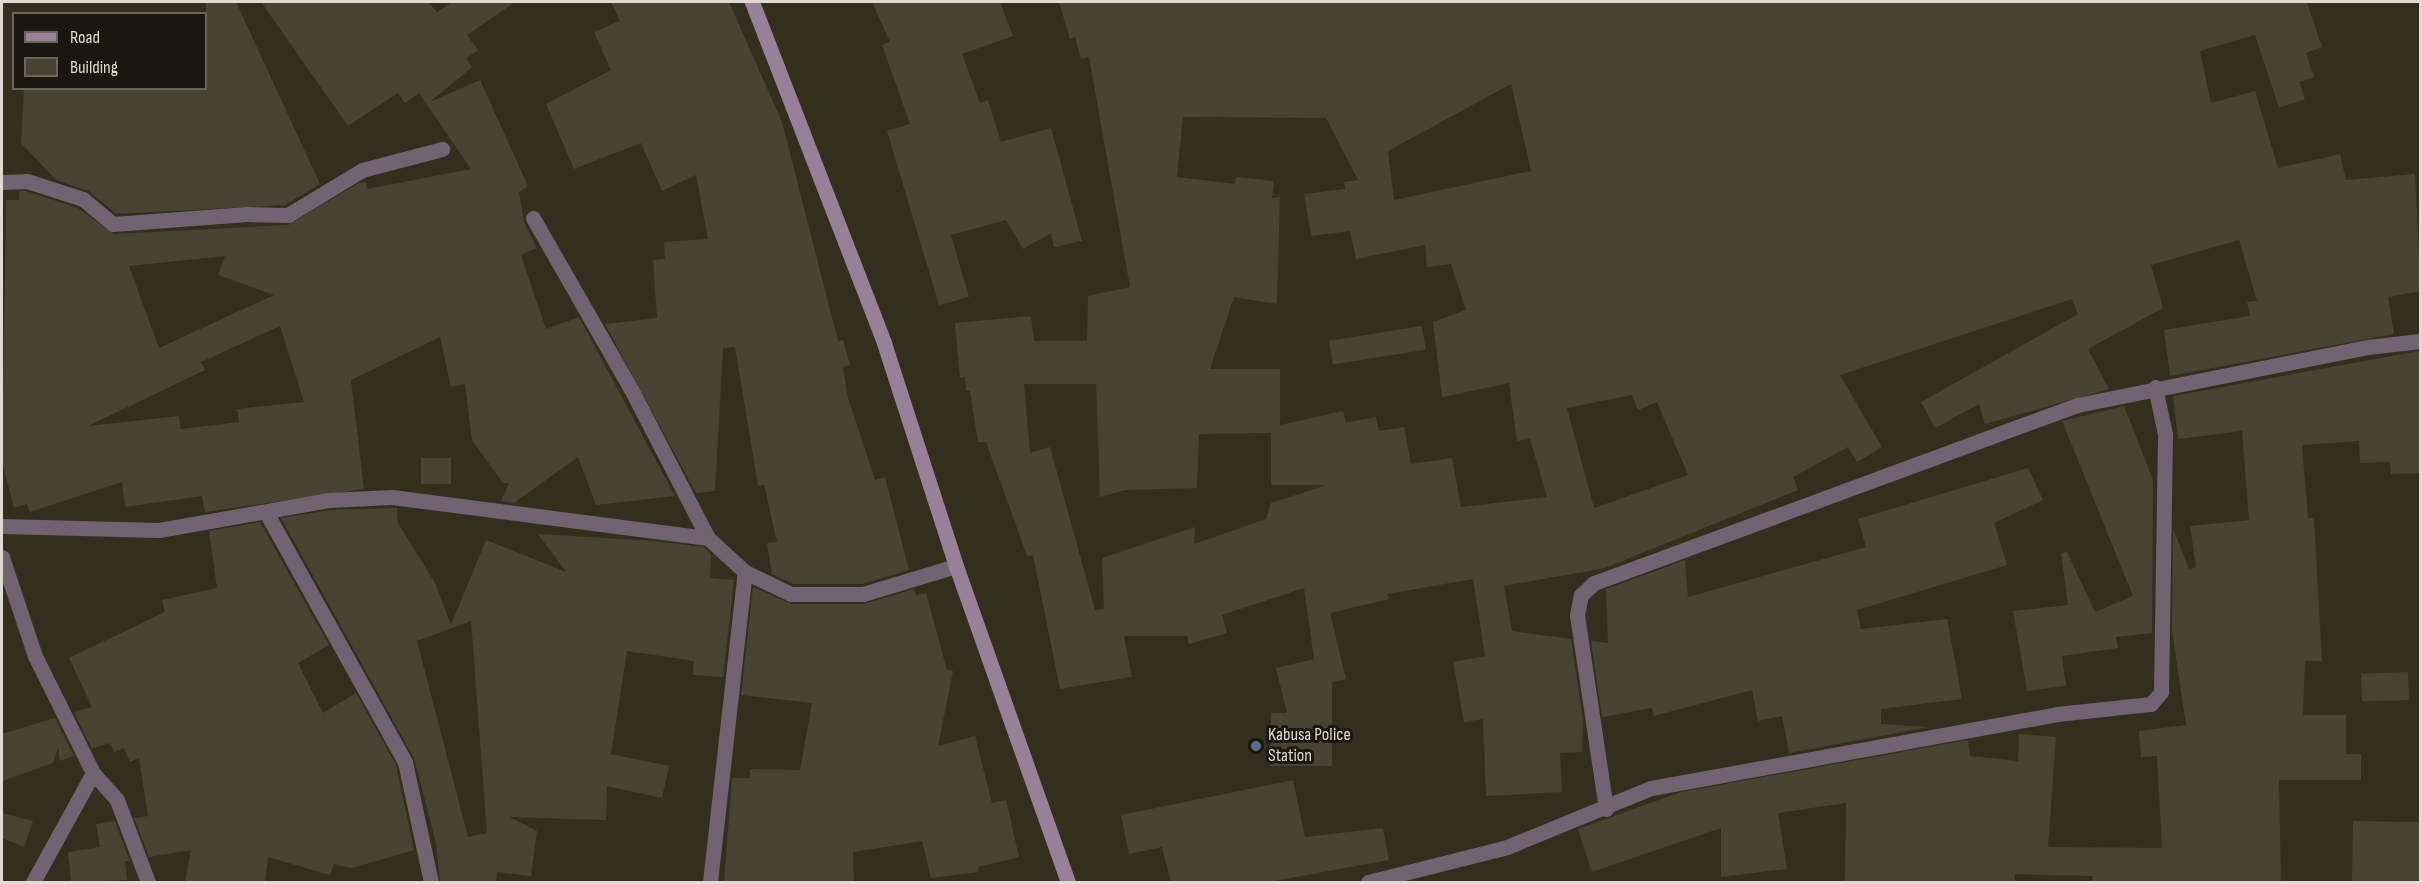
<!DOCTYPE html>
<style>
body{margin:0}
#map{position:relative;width:2422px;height:884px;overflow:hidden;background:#342e1f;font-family:"Sofia Sans Condensed",sans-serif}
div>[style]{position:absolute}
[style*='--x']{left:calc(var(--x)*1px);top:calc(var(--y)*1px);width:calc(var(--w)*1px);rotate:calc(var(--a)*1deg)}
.building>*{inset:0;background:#494333;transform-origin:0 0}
.street>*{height:15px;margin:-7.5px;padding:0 7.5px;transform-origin:7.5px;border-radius:7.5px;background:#726373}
.secondary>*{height:15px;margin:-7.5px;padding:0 7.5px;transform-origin:7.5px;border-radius:7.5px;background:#978098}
.dots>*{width:16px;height:16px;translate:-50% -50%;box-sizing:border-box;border:3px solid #191710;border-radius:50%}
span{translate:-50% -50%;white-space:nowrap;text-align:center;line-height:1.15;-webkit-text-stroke:6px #191710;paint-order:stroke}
.poi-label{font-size:18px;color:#dfdbd2}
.left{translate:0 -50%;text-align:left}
.frame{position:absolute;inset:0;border:3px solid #dfdbd2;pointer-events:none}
.legend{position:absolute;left:12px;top:12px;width:195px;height:78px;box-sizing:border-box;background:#191710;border:2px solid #68655e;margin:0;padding:8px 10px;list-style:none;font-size:18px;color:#dfdbd2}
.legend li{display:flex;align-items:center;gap:12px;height:30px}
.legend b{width:30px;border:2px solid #68655e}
</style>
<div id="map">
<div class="building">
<div style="clip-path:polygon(206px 2px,236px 2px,320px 184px,285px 205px,116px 214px,89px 191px,56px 180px,21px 143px,24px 88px,206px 88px)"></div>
<div style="clip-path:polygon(evenodd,261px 2px,428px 2px,437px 12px,452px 2px,515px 2px,467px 35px,478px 50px,466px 59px,472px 67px,430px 102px,480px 80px,528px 186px,519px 192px,524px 222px,537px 248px,521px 255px,546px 329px,579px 317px,675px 496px,596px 505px,578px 457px,514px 503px,501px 501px,509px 483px,503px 483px,472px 440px,465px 384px,451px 387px,440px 337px,351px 380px,364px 489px,205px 512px,202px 496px,125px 507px,122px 482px,30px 512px,27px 504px,14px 508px,2px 461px,6px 200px,19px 200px,19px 191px,26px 191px,78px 208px,114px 234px,288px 225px,359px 183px,366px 182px,367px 189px,471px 169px,419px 93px,405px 103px,398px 93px,348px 126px,261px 2px,225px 256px,218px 275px,274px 295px,159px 348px,129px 266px,225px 256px,261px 2px,280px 326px,304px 402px,237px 409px,239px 422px,181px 429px,179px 416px,88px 426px,205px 370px,201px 362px,280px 326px)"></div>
<div style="clip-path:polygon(611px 2px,729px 2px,782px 122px,838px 341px,843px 340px,850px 365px,843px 367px,848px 398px,875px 480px,885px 477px,909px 570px,862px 584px,793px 584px,772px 574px,767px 543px,777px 542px,764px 485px,758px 486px,735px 347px,723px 348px,715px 491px,696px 493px,605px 324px,657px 318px,653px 260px,665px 259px,664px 242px,708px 239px,696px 175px,662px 191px,641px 143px,574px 169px,546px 104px,611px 70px,594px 32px,620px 21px)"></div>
<div style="clip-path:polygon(872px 2px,1000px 2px,1013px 36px,962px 54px,980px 103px,988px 100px,1001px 142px,1051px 128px,1082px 241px,1054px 247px,1051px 233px,1023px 249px,1006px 220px,951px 235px,969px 297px,939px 305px,887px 131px,910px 124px,882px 45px,890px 42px)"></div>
<div style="clip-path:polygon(evenodd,1059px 2px,2307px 2px,2322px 47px,2306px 53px,2314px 77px,2299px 82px,2305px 99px,2279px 108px,2255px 35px,2200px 51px,2211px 103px,2255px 91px,2278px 168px,2340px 154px,2346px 180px,2415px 174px,2421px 291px,2388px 297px,2394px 334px,2170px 376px,2164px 330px,2250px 316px,2247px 302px,2257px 301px,2239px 240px,2151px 265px,2163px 308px,2088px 349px,2109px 389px,1985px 424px,1979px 404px,1935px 428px,1921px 402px,2078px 314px,2072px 299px,1840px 375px,1882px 447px,1857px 462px,1848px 447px,1793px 477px,1798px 490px,1605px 568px,1504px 586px,1512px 631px,1571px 639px,1583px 720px,1582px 752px,1560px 753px,1562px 792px,1486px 796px,1483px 719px,1464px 722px,1453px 662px,1485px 656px,1473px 579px,1387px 594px,1389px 599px,1330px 613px,1346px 679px,1332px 682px,1332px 766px,1271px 766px,1271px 713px,1287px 713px,1276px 668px,1314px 659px,1304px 588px,1222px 615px,1227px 633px,1189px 644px,1187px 636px,1124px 636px,1132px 677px,1060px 689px,1033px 555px,1027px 556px,986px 442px,978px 442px,970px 391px,966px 391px,965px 377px,960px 378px,955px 323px,1031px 316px,1034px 341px,1087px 341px,1088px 296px,1130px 287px,1089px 57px,1081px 59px,1075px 37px,1070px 39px,1059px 2px,1511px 84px,1531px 171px,1394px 200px,1388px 151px,1511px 84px,1059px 2px,1183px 117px,1326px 118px,1358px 180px,1344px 182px,1345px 189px,1304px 194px,1311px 236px,1350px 231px,1356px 259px,1425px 245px,1427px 267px,1451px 264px,1466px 310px,1433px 322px,1442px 397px,1509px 383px,1517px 441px,1530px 439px,1547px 497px,1461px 507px,1452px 458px,1411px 464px,1404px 427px,1379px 431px,1376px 417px,1346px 423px,1343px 411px,1280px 425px,1280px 369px,1210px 369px,1234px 297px,1277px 304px,1280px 197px,1272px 198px,1274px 181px,1236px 177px,1235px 184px,1177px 177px,1183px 117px,1059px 2px,1024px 384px,1096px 384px,1100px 497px,1125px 490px,1197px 488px,1199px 434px,1271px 433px,1271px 485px,1327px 485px,1271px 503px,1266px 519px,1194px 544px,1195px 527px,1102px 558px,1104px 609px,1095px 610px,1050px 447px,1030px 453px,1024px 384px,1059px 2px,1632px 395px,1638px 410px,1657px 402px,1688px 475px,1594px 508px,1567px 408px,1632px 395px)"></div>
<div style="left:1422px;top:326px;width:24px;height:94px;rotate:81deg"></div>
<div style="clip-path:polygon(2419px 351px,2421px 473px,2391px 474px,2390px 462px,2360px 463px,2359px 441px,2302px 445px,2308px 518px,2314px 518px,2322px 661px,2305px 661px,2303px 715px,2346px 715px,2346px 754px,2361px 754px,2361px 780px,2279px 780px,2281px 882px,2092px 882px,2093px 876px,2015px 874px,2015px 882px,1845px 882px,1846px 803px,1778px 813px,1787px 869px,1721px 877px,1721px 828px,1592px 872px,1578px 829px,1681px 792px,1968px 740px,1970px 756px,2018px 761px,2019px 734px,2056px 737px,2048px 847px,2162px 848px,2157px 756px,2141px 757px,2139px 731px,2186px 725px,2172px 631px,2173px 529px,2189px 569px,2196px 567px,2190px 526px,2249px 520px,2242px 431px,2178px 439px,2173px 396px)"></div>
<div style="clip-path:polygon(2124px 406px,2153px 480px,2152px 633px,2116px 637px,2118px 648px,2062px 656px,2066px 686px,2027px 691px,2013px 611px,2068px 605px,2061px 553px,2067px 552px,2095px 612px,2133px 596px,2062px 421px)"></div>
<div style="left:451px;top:458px;width:26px;height:30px;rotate:90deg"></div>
<div style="clip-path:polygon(2028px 468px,2043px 500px,1994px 523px,2007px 565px,1857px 610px,1861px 629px,1947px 619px,1962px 699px,1881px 709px,1881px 724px,1929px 727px,1789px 753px,1782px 716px,1758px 721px,1752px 690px,1654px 716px,1652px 708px,1602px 717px,1591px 641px,1608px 643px,1606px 589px,1685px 560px,1688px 597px,1866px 547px,1858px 519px)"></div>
<div style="clip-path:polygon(evenodd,397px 508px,398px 523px,435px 583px,451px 625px,486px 540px,566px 572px,538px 534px,653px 541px,704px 547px,711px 554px,710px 578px,734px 580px,723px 677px,693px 675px,694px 661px,627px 651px,611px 754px,669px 766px,662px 798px,607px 786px,606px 820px,509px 817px,537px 831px,531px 876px,497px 872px,496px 882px,440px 882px,436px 843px,414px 758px,281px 518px,330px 510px,397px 508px,471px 621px,487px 833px,468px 837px,417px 641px,471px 621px)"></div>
<div style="clip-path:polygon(260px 522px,329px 645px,298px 663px,323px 713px,356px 693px,396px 765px,414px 850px,352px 868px,334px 864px,330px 875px,268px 857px,265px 882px,185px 882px,191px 850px,149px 857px,134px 818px,148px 816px,139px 758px,130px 762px,124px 748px,114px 752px,110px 743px,92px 749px,74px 712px,92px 707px,69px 658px,165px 612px,162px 600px,217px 588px,209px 531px)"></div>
<div style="clip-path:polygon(753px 587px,791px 604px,863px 604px,914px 589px,916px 595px,926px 593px,947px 670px,953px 671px,938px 746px,975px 736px,992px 803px,1006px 800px,1019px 857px,978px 867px,979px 872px,931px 878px,922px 841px,853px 852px,854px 882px,724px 882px,732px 778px,750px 778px,750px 769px,800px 770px,812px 703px,741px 695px)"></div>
<div style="left:2408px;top:672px;width:28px;height:47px;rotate:88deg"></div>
<div style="clip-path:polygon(55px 718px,74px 756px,60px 761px,58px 747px,53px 763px,2px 781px,2px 734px)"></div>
<div style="clip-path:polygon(1293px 780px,1305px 837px,1383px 828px,1389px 860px,1269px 882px,1171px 882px,1162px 847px,1129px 854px,1121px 815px)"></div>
<div style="clip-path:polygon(2px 813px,33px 821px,24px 847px,2px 838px)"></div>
<div style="clip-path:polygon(115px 821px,130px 861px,125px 861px,127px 880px,71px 882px,68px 852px,100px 847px,96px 824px)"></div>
<div style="left:2353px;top:821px;width:68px;height:61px;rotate:1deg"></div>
</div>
<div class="street">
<div style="--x:2;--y:182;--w:25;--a:-2"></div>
<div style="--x:27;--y:181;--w:59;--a:17.8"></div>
<div style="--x:83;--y:199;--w:39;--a:40"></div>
<div style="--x:113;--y:224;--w:134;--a:-4.3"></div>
<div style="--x:247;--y:214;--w:41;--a:1.4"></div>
<div style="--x:288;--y:215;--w:87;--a:-31.3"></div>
<div style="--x:362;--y:170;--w:83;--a:-14.7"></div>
<div style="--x:533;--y:218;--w:197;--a:60.2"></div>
<div style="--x:631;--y:389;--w:168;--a:62.7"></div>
<div style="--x:267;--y:514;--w:284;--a:60.9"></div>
<div style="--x:405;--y:762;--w:123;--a:77.8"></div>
<div style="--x:2;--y:526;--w:157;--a:1.5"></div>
<div style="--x:159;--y:530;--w:173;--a:-10"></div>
<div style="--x:329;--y:500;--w:63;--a:-2.7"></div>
<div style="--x:392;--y:497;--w:319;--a:7.4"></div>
<div style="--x:708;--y:538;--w:50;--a:42.6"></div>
<div style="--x:745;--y:572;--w:51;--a:25.6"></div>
<div style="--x:791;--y:594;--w:72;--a:0"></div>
<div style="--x:863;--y:594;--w:97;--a:-16.8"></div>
<div style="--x:2;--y:557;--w:104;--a:71.6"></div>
<div style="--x:35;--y:656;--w:131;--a:63.6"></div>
<div style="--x:93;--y:773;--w:36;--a:48"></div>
<div style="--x:117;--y:800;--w:88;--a:69.3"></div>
<div style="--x:1606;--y:809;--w:196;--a:-98.5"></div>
<div style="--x:1577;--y:615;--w:20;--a:-79"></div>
<div style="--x:1581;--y:595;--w:18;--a:-43"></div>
<div style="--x:1594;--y:583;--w:515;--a:-20.23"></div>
<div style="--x:2077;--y:405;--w:297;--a:-11.3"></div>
<div style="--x:2368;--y:347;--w:52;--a:-6.6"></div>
<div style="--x:33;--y:882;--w:124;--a:-61.2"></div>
<div style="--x:710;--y:882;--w:312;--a:-83.6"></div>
<div style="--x:1368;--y:882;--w:143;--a:-14.1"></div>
<div style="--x:1507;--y:847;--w:156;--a:-22.3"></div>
<div style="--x:1651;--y:788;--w:413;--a:-10.3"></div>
<div style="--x:2057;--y:714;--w:95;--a:-6.1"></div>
<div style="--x:2151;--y:704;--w:16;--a:-50"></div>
<div style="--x:2161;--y:692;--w:258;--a:-89.1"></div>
<div style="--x:2165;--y:434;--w:48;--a:-102"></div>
</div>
<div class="secondary">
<div style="--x:752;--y:2;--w:366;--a:68.8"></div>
<div style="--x:884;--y:343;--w:234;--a:72.1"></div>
<div style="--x:956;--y:566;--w:335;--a:70.5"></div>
</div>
<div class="dots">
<div style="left:1256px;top:746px;background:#5c6f8a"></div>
</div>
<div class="poi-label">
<span class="left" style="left:1268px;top:746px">Kabusa Police<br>Station</span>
</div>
<div class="frame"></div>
<ul class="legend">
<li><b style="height:8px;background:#978098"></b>Road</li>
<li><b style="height:16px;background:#494333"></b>Building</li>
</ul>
</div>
